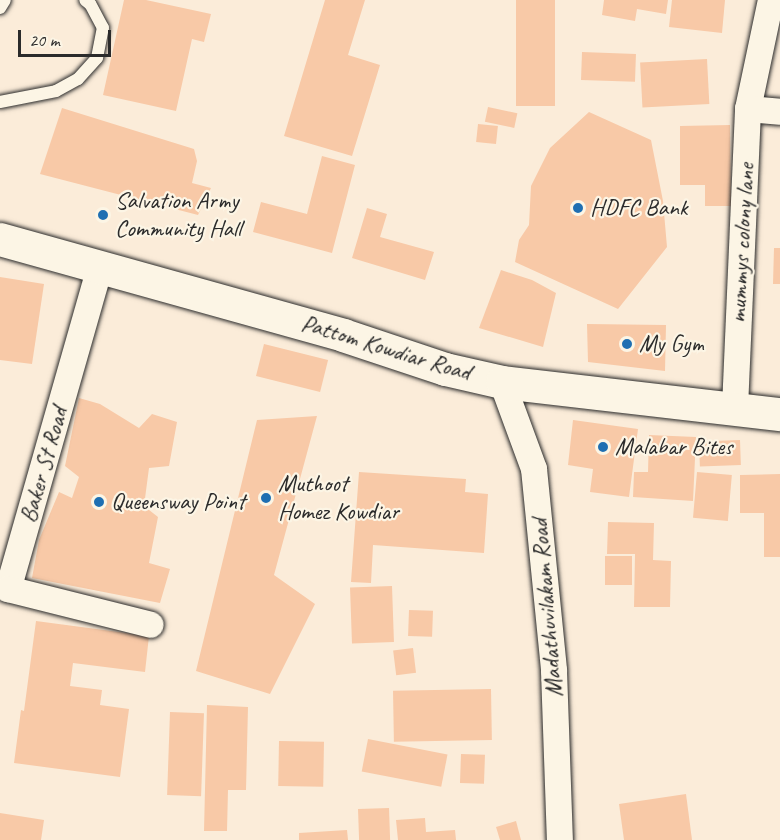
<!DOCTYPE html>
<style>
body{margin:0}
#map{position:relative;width:780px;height:840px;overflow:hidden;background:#fbecd9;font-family:Caveat,sans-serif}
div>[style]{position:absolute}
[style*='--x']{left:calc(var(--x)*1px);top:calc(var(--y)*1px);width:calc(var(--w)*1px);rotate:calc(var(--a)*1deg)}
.building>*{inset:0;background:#f8c9a7;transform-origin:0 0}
.roads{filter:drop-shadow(0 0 2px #2b2b2b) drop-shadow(0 0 2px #2b2b2b)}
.lane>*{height:12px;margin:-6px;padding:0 6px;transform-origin:6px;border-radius:6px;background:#fcf5e5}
.street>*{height:26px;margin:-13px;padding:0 13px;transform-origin:13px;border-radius:13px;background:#fcf5e5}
.secondary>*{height:33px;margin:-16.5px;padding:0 16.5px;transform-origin:16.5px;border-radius:16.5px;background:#fcf5e5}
.dots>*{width:16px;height:16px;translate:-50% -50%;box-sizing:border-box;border:3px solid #fcf5e5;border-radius:50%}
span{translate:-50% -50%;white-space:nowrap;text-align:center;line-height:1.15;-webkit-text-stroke:4.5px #fcf5e5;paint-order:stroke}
.poi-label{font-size:24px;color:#2b2b2b}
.left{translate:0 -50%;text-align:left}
.street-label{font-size:24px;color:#2b2b2b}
.scale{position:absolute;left:18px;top:30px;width:93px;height:27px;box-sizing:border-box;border:3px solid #2b2b2b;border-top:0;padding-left:8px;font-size:18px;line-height:21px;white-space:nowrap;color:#2b2b2b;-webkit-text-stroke:4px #fcf5e5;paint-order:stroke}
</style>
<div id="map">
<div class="building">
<div style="clip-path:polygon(124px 0,146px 0,211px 14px,204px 42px,192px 39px,176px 111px,103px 95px)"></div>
<div style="clip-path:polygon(325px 0,365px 0,348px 55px,380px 65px,352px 156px,284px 136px)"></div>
<div style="left:516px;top:0;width:39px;height:106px"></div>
<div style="clip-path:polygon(604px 0,668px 0,666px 14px,637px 9px,635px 21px,602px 15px)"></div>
<div style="clip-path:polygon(672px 0,725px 0,722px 33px,669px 27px)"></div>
<div style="left:582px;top:52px;width:54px;height:28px;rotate:2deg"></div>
<div style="left:707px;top:59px;width:45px;height:67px;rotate:87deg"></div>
<div style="left:488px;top:107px;width:30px;height:15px;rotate:12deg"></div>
<div style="clip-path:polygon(62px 108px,194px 149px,197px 161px,192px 183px,211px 188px,198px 215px,40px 174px)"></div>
<div style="clip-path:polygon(589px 112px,651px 140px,663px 201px,667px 247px,618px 309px,515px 262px,519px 240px,529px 225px,531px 186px,550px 148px)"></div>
<div style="left:478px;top:124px;width:20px;height:18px;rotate:6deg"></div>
<div style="clip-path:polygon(730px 125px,731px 206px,705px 206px,705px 185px,680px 185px,680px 126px)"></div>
<div style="clip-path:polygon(322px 156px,355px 165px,332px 253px,253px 232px,261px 202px,307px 214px)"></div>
<div style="clip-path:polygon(367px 208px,387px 214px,380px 237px,434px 252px,425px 280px,352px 258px)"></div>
<div style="clip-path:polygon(774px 248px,780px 248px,780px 284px,773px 284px)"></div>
<div style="clip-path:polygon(501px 270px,532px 280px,556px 293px,543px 347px,479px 328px)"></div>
<div style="clip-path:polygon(0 277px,44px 284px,32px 364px,0 360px)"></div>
<div style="clip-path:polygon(587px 324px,666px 325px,665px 371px,588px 362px)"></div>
<div style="left:264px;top:344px;width:66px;height:33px;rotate:14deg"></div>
<div style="clip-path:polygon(79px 398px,100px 404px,139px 428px,152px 414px,177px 422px,169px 466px,149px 468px,144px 506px,158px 517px,149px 563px,170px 569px,160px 603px,32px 578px,39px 540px,59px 492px,72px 498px,79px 477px,65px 466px)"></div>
<div style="clip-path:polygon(317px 416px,274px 575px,315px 604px,270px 694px,196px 671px,257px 420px)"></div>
<div style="clip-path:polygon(573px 420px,638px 429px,629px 497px,590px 492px,593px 469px,568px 465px)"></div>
<div style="clip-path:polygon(649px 435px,696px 437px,693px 501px,633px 497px,634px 472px,648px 472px)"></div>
<div style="left:740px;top:440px;width:25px;height:41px;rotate:88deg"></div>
<div style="clip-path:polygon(359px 472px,466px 479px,465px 492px,488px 494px,484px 553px,373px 545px,371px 583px,351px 582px)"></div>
<div style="left:697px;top:472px;width:35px;height:46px;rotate:5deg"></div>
<div style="clip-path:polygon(780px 474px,780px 557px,764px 557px,764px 513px,740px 513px,740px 475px)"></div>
<div style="clip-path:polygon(608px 522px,654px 523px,653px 560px,671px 561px,670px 607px,634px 607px,635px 554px,607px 554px)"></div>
<div style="left:605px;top:556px;width:27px;height:29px"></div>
<div style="left:392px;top:586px;width:56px;height:42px;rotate:88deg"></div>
<div style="left:409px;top:610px;width:24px;height:26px;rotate:2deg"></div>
<div style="clip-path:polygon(36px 621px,149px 636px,145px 672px,73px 663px,70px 686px,102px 690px,100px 705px,129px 709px,120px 777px,14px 763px,21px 710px,24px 711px)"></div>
<div style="left:413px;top:648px;width:25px;height:20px;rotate:83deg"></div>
<div style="left:491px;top:689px;width:51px;height:98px;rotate:89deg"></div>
<div style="clip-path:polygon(207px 705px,248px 707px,246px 790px,228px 790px,227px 831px,204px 831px)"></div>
<div style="left:170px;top:712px;width:34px;height:83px;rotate:2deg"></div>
<div style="left:368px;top:739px;width:81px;height:33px;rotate:11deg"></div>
<div style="left:279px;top:741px;width:45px;height:45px;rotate:1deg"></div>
<div style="left:461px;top:754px;width:24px;height:29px;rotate:2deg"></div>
<div style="clip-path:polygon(686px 794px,692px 840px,624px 840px,619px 804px)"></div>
<div style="left:389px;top:808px;width:32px;height:31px;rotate:88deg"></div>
<div style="clip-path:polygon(0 813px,44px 820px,41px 840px,0 840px)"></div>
<div style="clip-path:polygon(425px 818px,426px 832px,455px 830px,456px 840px,398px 840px,396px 820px)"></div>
<div style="clip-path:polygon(516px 821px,521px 840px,500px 840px,496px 827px)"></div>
<div style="clip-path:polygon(347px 830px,348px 840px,299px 840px,299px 833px)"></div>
</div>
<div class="roads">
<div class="lane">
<div style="--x:0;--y:8;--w:9;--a:-58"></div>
<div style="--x:0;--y:102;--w:57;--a:-11.1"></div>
<div style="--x:56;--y:91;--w:25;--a:-29"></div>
<div style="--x:78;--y:79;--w:28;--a:-48"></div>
<div style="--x:97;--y:58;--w:31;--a:-79"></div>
<div style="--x:103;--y:28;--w:27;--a:-118"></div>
<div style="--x:90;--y:4;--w:6;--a:-141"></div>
</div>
<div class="street">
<div style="--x:748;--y:109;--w:111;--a:-78.1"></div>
<div style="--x:100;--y:267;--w:335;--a:105.9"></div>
<div style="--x:8;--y:589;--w:147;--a:14.1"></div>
<div style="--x:502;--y:382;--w:93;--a:69.8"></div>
<div style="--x:534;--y:469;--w:203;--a:84.3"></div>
<div style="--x:554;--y:671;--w:169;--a:88"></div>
<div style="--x:735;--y:408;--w:299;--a:-87.5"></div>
<div style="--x:748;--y:109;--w:32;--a:5"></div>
</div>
<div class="secondary">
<div style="--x:0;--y:239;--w:356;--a:15.6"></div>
<div style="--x:343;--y:335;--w:108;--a:18.4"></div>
<div style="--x:445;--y:369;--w:58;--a:12.8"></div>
<div style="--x:502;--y:382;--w:280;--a:6.6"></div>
</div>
</div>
<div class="dots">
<div style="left:578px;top:208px;background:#1f6fb2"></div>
<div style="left:103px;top:215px;background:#1f6fb2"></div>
<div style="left:627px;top:344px;background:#1f6fb2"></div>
<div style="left:603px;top:447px;background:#1f6fb2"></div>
<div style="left:266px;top:498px;background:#1f6fb2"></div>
<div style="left:99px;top:502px;background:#1f6fb2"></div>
</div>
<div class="poi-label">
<span class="left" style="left:115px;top:215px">Salvation Army<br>Community Hall</span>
<span class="left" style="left:590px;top:208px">HDFC Bank</span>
<span class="left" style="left:639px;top:344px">My Gym</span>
<span class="left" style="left:615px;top:447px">Malabar Bites</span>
<span class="left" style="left:278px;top:498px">Muthoot<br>Homez Kowdiar</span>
<span class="left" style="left:111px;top:502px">Queensway Point</span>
</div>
<div class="street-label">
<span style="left:742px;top:243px;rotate:-87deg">mummys colony lane</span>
<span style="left:386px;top:348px;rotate:17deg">Pattom Kowdiar Road</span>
<span style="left:44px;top:465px;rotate:-74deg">Baker St Road</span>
<span style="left:547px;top:608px;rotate:-95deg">Madathuvilakam Road</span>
</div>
<div class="scale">20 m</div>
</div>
